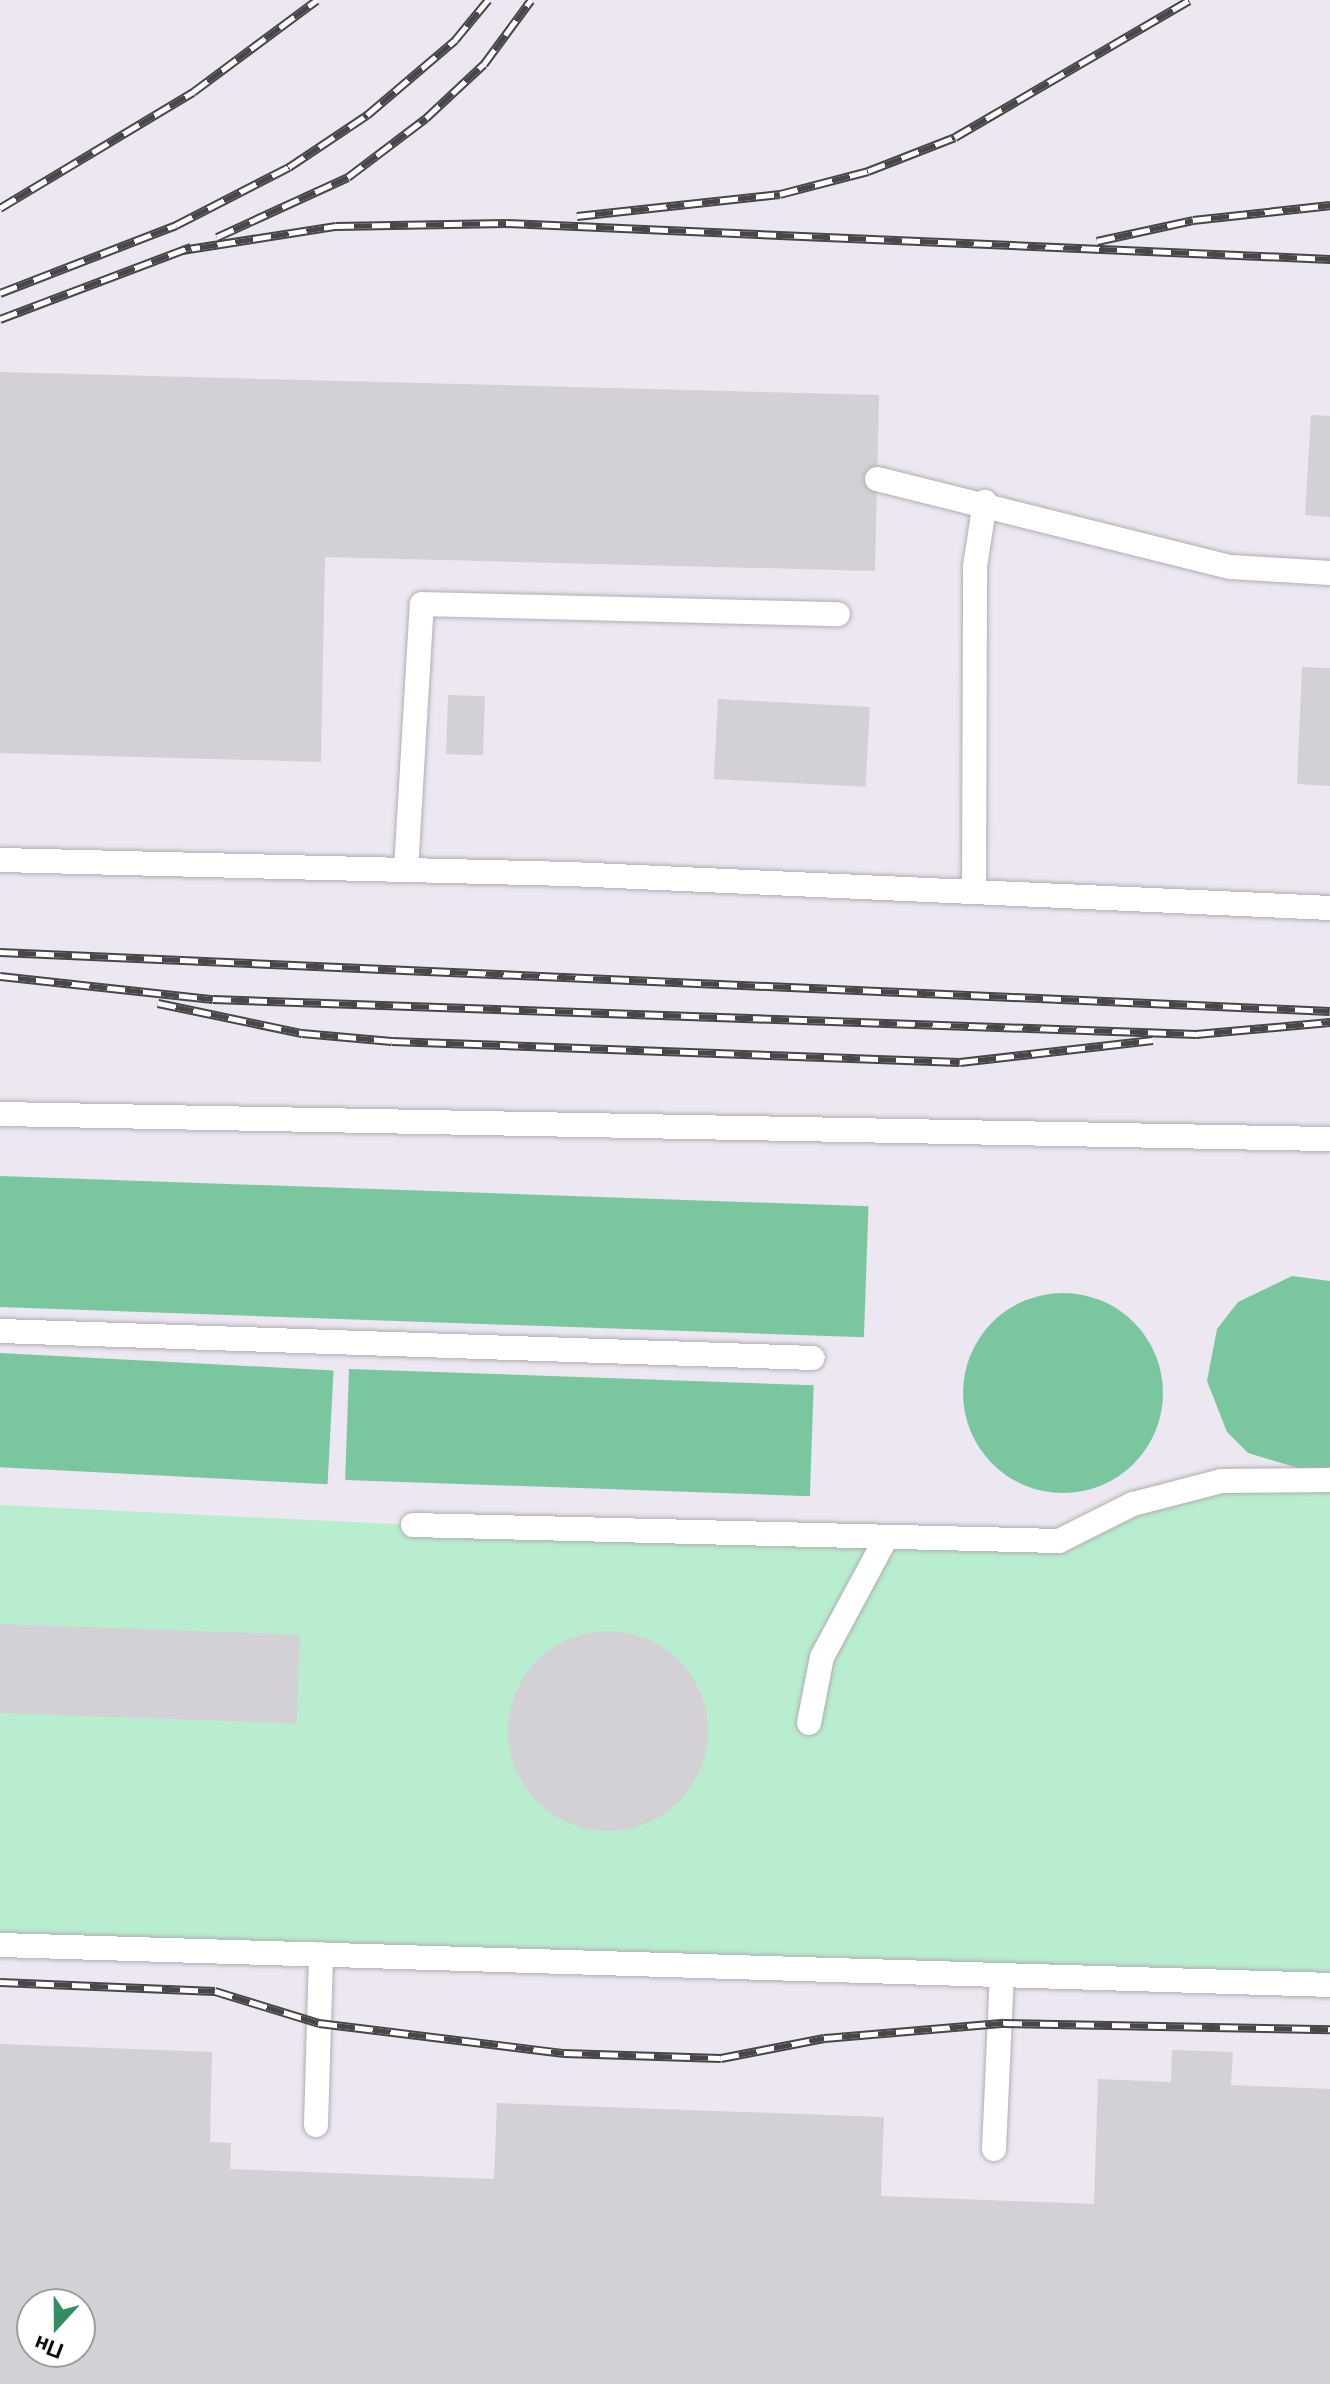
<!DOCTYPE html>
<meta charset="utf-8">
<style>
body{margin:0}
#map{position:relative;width:1330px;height:2384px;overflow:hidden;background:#f7f5fa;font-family:Barlow,sans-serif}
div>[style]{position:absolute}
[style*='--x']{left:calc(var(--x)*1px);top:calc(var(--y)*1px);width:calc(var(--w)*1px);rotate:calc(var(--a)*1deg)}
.built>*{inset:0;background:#ece7f1}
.green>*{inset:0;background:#b8eecf}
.water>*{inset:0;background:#7ac79f;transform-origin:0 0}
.round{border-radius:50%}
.building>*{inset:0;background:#d3d1d5;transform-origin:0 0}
.roads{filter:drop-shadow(0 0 2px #b0aeb2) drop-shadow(0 0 2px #b0aeb2)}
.service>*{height:24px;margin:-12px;padding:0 12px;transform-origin:12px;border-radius:12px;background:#fff}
.rail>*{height:9px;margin-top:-4.5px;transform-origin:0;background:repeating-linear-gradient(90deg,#fff 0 18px,#474649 0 36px);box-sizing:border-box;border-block:2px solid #474649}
span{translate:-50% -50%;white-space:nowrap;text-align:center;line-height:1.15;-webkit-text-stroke:6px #fff;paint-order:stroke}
.north{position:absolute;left:16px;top:2288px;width:80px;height:80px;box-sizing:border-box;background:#fff;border:2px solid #9e9d9e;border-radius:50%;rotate:201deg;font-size:22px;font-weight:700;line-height:32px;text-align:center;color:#0c0b0d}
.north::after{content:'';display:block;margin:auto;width:28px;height:36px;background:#328d63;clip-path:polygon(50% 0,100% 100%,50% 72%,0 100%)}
</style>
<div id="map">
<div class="built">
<div style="clip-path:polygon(evenodd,0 0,1330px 0,1330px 2384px,0 2384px,0 0,32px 2304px,80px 2304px,80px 2352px,32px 2352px,32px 2304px)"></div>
</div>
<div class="green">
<div style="clip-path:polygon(1330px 1480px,1330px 1985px,0 1945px,0 1505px,413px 1525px,1059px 1541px,1221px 1481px)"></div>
</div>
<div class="water">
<div style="left:0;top:1176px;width:869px;height:131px;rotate:2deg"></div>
<div style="clip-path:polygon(1292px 1276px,1330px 1281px,1330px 1467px,1308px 1471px,1248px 1453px,1227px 1432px,1207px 1381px,1217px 1329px,1238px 1302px)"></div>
<div class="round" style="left:963px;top:1293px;width:200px;height:200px"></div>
<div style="left:0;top:1353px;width:334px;height:114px;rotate:3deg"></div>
<div style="left:349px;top:1369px;width:465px;height:111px;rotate:2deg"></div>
</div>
<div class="building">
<div style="clip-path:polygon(0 372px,879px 395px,875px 571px,325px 557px,321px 762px,0 753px)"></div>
<div style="clip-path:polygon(1311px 415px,1330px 416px,1330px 517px,1305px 515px)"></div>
<div style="clip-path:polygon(1302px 667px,1330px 668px,1330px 786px,1297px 784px)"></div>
<div style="left:448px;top:695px;width:37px;height:59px;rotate:2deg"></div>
<div style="left:718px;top:699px;width:152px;height:80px;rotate:3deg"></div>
<div style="left:0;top:1624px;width:300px;height:89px;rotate:2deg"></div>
<div class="round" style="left:508px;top:1631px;width:200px;height:200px"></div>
<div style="clip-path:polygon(evenodd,0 2044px,212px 2052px,210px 2142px,231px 2143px,230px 2169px,494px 2179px,497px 2103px,884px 2117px,881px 2196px,1094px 2204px,1098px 2079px,1171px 2082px,1172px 2050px,1233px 2052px,1231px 2085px,1330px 2089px,1330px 2384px,0 2384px,0 2044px,32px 2304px,80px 2304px,80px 2352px,32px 2352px,32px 2304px)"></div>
</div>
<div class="roads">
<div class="service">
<div style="--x:877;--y:479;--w:365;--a:14"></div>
<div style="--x:1231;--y:567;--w:99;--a:3.5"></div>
<div style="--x:0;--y:860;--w:570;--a:1.41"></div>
<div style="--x:570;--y:874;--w:761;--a:2.56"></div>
<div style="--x:406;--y:870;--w:266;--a:-86.6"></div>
<div style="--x:422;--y:604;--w:416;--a:1.4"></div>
<div style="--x:974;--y:892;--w:326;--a:-89.8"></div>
<div style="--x:975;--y:566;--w:65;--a:-81.1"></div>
<div style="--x:0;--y:1114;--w:1330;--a:1.08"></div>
<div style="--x:0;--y:1331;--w:813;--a:1.9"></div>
<div style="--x:413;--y:1525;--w:646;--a:1.42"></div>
<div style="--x:1059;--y:1541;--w:83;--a:-26.6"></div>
<div style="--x:1133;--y:1504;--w:91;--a:-14.6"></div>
<div style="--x:1221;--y:1481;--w:109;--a:-0.5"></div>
<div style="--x:809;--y:1723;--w:67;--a:-78.9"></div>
<div style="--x:822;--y:1657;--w:133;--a:-61.7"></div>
<div style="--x:0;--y:1945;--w:1331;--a:1.72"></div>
<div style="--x:316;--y:2125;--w:171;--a:-88.3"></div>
<div style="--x:994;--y:2149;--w:174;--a:-87.4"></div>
</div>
</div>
<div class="rail">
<div style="--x:0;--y:208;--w:225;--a:-31"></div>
<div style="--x:193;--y:92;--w:154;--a:-36.6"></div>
<div style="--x:577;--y:216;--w:204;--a:-6.2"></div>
<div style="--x:780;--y:194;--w:91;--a:-14.6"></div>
<div style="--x:868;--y:171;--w:93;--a:-21.3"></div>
<div style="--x:955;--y:137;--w:271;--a:-30.3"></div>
<div style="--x:217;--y:237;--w:144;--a:-24.6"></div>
<div style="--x:348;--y:177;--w:98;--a:-37.1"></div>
<div style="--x:426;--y:118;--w:79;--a:-43"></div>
<div style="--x:484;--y:64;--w:79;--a:-53.7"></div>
<div style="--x:1097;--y:241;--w:98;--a:-12.3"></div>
<div style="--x:1193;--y:220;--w:138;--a:-6.2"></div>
<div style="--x:182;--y:250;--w:156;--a:-8.9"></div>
<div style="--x:336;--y:226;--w:170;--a:-1"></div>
<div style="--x:506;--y:223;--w:825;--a:2.5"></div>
<div style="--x:0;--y:293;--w:189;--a:-21.1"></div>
<div style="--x:176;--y:225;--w:127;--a:-27.2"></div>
<div style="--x:289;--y:167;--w:94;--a:-33.7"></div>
<div style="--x:367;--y:115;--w:116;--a:-40.4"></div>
<div style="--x:455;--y:40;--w:52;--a:-50.5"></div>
<div style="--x:0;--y:319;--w:204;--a:-20.7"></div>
<div style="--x:0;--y:952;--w:1331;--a:2.54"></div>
<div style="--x:0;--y:976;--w:214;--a:6.2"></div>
<div style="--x:213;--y:999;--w:984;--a:2.04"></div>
<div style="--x:1196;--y:1034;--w:135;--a:-5.1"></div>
<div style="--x:158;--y:1003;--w:147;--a:11.8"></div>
<div style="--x:302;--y:1033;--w:90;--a:5.1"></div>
<div style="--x:392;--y:1041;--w:568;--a:2.12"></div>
<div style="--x:960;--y:1062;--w:194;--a:-6.5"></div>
<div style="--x:0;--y:1982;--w:215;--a:2.4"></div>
<div style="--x:215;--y:1991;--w:109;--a:17.1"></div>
<div style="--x:319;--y:2023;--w:247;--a:7"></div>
<div style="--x:564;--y:2053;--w:157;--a:1.8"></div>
<div style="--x:721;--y:2058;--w:105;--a:-11"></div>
<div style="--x:824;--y:2038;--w:181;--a:-4.8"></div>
<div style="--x:1004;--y:2023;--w:326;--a:1.1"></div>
</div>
<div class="north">Пн</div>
</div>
